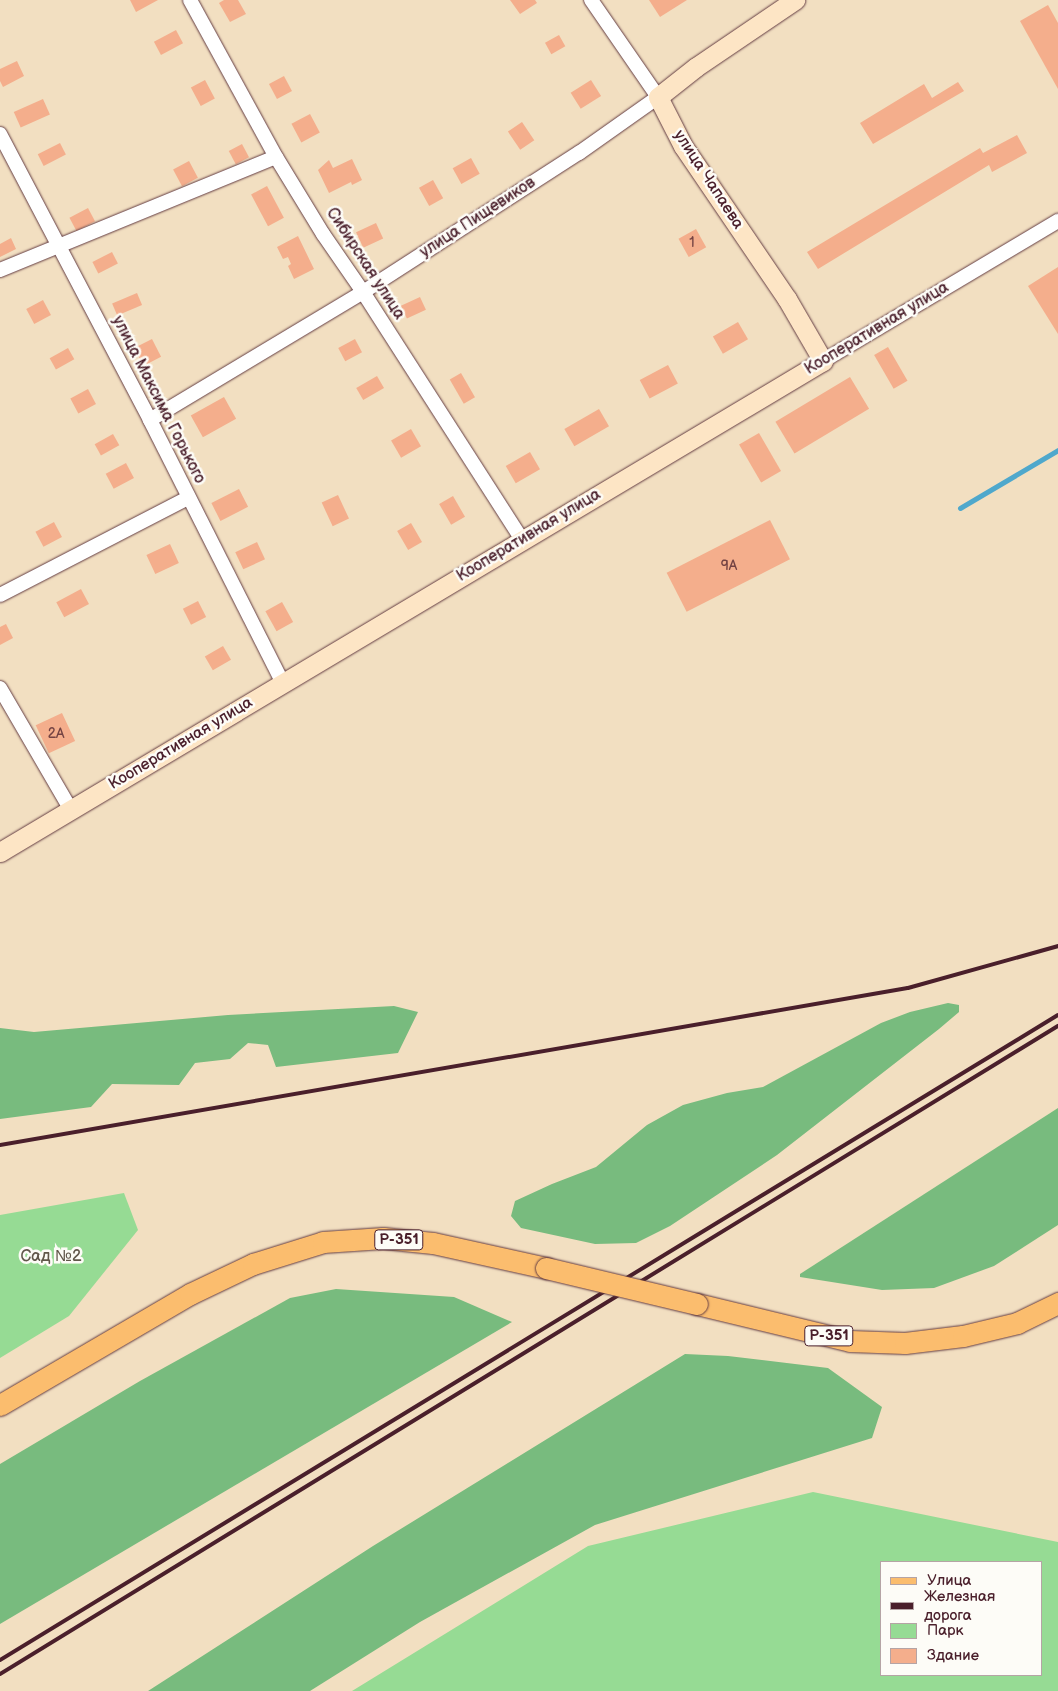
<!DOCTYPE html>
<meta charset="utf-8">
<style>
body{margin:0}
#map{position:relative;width:1058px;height:1691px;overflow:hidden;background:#f2dfc1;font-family:"Balsamiq Sans",sans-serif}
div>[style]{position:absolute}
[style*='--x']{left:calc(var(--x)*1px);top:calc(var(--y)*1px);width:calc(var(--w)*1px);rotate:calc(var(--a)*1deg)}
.green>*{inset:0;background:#96db94}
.forest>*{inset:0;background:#78bb7e}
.stream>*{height:5px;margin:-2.5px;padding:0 2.5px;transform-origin:2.5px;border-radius:2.5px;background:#4fa8cc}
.building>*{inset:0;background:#f4ae8c;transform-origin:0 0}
.roads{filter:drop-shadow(0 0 1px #633c42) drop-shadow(0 0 1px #633c42)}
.minor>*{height:14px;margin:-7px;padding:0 7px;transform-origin:7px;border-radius:7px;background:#fff}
.secondary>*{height:19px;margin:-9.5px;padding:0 9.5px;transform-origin:9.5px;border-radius:9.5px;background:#fde5c5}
.primary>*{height:21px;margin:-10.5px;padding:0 10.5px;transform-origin:10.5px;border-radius:10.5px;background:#fbbd6e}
.rail>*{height:4px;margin:-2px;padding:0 2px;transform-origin:2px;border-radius:2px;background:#4a1f2b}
.bridges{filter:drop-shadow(0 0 1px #633c42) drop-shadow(0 0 1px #633c42)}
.primary-bridge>*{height:21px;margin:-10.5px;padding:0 10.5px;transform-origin:10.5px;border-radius:10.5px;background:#fbbd6e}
span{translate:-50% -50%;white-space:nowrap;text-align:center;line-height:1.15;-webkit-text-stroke:5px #fdfcf7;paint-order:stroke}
.number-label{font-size:14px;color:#744343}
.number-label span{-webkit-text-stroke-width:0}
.shield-label span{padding:1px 4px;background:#fdfcf7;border:1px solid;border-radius:4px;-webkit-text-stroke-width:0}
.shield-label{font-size:15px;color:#4a1f2b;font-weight:700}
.street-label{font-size:16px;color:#4a1f2b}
.park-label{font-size:16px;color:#61574a}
.legend{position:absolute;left:880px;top:1561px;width:162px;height:115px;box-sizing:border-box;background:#fdfcf7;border:1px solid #b5a4a5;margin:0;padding:6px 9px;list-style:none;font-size:15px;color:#4a1f2b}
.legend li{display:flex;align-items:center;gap:10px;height:25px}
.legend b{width:25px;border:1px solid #b5a4a5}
</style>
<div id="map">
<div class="green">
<div style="clip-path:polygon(124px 1193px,138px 1230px,69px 1316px,0 1358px,0 1215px)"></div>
<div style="clip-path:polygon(evenodd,813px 1492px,1058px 1542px,1058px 1691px,352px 1691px,588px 1546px,813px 1492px,882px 1562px,1042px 1562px,1042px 1675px,882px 1675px,882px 1562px)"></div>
</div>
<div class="forest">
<div style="clip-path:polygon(948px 1003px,959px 1005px,959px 1012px,939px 1029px,777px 1155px,670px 1226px,636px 1243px,595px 1244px,521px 1228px,511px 1216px,515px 1201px,552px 1184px,596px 1167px,647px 1125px,683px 1105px,727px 1093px,763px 1087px,881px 1023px,910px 1012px)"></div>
<div style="clip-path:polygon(394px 1006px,418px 1012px,398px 1053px,276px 1067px,268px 1045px,248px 1043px,230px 1059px,195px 1063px,179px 1085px,112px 1084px,91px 1107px,0 1119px,0 1028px,34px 1032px,228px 1015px)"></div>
<div style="clip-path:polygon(1058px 1108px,1058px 1225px,994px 1266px,934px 1288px,882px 1290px,800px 1277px,800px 1274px)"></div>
<div style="clip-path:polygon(336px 1289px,454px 1297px,512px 1322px,0 1624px,0 1464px,140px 1381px,290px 1298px)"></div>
<div style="clip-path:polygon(685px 1354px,728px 1356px,828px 1368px,882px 1407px,872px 1438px,595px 1525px,420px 1622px,310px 1691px,148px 1691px,373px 1546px)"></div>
</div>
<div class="stream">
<div style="--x:960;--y:508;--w:114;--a:-30.6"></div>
</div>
<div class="building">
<div style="clip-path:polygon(130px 0,158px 0,136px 12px)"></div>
<div style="clip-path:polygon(224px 0,238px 0,246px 14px,230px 22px,219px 3px)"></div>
<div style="clip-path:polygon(510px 0,535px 0,537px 3px,520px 14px)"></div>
<div style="clip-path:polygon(649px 0,687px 0,660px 17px)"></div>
<div style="clip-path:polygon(1048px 5px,1058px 23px,1058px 89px,1020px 21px)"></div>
<div style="left:176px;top:30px;width:15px;height:25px;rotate:62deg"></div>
<div style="left:559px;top:35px;width:13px;height:16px;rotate:61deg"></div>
<div style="clip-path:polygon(17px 61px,24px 76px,3px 87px,0 81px,0 69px)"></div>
<div style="left:284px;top:76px;width:17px;height:17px;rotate:62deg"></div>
<div style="left:205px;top:80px;width:21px;height:16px;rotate:62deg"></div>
<div style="left:591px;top:80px;width:19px;height:24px;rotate:58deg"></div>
<div style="clip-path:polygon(958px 82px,964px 91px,873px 144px,860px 123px,924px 84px,932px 98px)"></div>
<div style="left:43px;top:99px;width:17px;height:32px;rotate:66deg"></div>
<div style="left:310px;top:114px;width:21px;height:21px;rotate:62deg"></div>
<div style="left:522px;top:122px;width:22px;height:17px;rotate:56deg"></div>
<div style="clip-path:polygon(1017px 135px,1027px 153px,992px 172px,989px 165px,818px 269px,807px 252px,980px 148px,983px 153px)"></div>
<div style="left:60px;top:143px;width:13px;height:25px;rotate:63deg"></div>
<div style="left:242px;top:144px;width:15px;height:15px;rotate:62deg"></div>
<div style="left:471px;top:158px;width:18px;height:21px;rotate:61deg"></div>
<div style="clip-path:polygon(352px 159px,362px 180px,352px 185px,351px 182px,329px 193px,318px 170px,329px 160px,333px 168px)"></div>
<div style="left:189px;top:161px;width:19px;height:18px;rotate:62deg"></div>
<div style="left:433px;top:180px;width:21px;height:16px;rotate:61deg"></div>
<div style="left:267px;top:186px;width:36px;height:18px;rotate:62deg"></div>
<div style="left:88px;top:208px;width:15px;height:21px;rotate:62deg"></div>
<div style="left:376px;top:223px;width:17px;height:22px;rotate:65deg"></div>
<div style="left:696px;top:229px;width:21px;height:20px;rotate:61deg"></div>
<div style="clip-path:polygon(298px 236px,314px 269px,294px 279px,288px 266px,291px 264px,288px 257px,283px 259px,277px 247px)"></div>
<div style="clip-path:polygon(11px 238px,16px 249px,0 257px,0 244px)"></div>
<div style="left:112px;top:252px;width:13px;height:22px;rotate:63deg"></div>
<div style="clip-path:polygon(1058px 267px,1058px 334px,1028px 286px)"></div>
<div style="left:137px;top:293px;width:13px;height:27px;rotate:67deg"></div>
<div style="left:420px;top:297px;width:14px;height:21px;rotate:65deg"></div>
<div style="left:43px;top:300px;width:17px;height:19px;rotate:62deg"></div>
<div style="left:738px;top:322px;width:20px;height:29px;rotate:60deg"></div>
<div style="left:152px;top:339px;width:20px;height:20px;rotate:63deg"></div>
<div style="left:355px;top:339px;width:15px;height:19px;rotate:62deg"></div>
<div style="left:888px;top:347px;width:39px;height:16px;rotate:60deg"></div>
<div style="left:68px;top:348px;width:13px;height:21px;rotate:61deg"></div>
<div style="left:668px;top:365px;width:21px;height:32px;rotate:62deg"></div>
<div style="left:461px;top:373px;width:28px;height:13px;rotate:60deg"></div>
<div style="left:377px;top:376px;width:14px;height:24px;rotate:60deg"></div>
<div style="left:850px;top:377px;width:37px;height:87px;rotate:59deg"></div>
<div style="left:88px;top:389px;width:17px;height:20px;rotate:62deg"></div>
<div style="left:224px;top:397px;width:25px;height:38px;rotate:61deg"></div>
<div style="left:599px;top:409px;width:20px;height:40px;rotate:60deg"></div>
<div style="left:411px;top:429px;width:20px;height:23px;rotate:60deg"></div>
<div style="left:759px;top:433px;width:44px;height:23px;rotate:60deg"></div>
<div style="left:113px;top:434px;width:13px;height:21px;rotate:61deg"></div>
<div style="left:530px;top:452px;width:20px;height:28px;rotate:60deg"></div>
<div style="left:126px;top:463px;width:17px;height:23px;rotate:62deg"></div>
<div style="left:239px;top:489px;width:20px;height:31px;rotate:63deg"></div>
<div style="left:338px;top:495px;width:26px;height:18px;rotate:65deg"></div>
<div style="left:453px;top:496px;width:24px;height:16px;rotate:60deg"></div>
<div style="left:770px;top:520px;width:44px;height:116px;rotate:63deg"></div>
<div style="left:54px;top:522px;width:17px;height:21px;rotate:62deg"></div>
<div style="left:411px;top:523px;width:22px;height:16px;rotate:60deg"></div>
<div style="left:257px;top:542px;width:19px;height:24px;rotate:65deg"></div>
<div style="left:170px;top:544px;width:21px;height:26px;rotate:65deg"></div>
<div style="left:81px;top:589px;width:17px;height:28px;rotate:62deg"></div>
<div style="left:198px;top:601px;width:18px;height:17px;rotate:63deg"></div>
<div style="left:282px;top:602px;width:23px;height:19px;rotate:61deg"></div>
<div style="clip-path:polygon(6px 624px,13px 638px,0 645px,0 627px)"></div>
<div style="left:223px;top:646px;width:16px;height:21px;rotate:60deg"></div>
<div style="left:62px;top:713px;width:31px;height:29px;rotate:65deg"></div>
</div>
<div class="roads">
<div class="minor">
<div style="--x:190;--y:0;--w:179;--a:61.3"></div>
<div style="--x:276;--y:157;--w:90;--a:58.6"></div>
<div style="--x:323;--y:234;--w:70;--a:55.4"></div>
<div style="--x:363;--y:292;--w:295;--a:57.3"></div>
<div style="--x:0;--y:134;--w:323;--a:62.3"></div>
<div style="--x:150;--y:420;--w:295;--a:63.2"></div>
<div style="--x:0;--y:270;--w:298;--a:-22.3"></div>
<div style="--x:823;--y:361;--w:274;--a:-30.8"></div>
<div style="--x:150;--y:420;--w:249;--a:-31"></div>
<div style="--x:363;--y:292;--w:257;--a:-32.8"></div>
<div style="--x:579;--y:153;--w:97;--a:-35.3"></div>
<div style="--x:658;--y:97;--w:118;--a:-124.6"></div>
<div style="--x:0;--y:595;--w:212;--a:-27.3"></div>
<div style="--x:0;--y:688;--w:141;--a:59.8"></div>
</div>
<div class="secondary">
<div style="--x:0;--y:852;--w:958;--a:-30.82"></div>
<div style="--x:823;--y:361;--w:72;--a:-120.1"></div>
<div style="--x:787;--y:299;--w:185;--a:-124.2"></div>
<div style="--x:683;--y:146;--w:55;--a:-117"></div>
<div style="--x:658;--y:97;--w:48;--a:-38.3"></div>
<div style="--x:696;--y:67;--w:120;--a:-34.1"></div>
</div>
<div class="primary">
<div style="--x:697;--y:1304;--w:157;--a:13.6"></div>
<div style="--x:850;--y:1341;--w:55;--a:2.1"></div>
<div style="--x:905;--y:1343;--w:58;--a:-6.9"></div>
<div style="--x:963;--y:1336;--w:56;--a:-13.5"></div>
<div style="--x:1017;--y:1323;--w:46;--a:-26"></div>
<div style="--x:0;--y:1405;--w:220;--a:-30.3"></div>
<div style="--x:190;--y:1294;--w:70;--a:-25.5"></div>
<div style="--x:253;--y:1264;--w:73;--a:-17.4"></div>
<div style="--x:323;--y:1242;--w:60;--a:-3.8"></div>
<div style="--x:383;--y:1238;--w:50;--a:5.7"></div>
<div style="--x:433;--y:1243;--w:116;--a:12.5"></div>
</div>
</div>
<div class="rail">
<div style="--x:0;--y:1145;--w:921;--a:-9.81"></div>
<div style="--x:908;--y:988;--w:156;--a:-15.6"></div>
<div style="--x:0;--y:1660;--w:1239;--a:-31.37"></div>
<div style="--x:0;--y:1674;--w:1241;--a:-31.49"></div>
</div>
<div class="bridges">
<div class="primary-bridge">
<div style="--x:546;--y:1268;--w:155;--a:13.4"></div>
</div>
</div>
<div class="number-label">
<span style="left:692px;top:243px">1</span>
<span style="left:729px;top:566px">9А</span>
<span style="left:56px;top:734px">2А</span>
</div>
<div class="shield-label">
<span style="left:399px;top:1240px">Р-351</span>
<span style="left:829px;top:1336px">Р-351</span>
</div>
<div class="street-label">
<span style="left:708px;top:180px;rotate:57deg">улица Чапаева</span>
<span style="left:478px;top:218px;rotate:-33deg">улица Пищевиков</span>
<span style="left:365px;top:264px;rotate:57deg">Сибирская улица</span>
<span style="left:877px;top:329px;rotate:-31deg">Кооперативная улица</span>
<span style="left:158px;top:400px;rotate:63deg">улица Максима Горького</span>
<span style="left:529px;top:536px;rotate:-31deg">Кооперативная улица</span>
<span style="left:181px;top:744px;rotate:-31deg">Кооперативная улица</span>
</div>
<div class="park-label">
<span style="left:51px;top:1257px">Сад №2</span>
</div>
<ul class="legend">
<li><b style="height:6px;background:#fbbd6e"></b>Улица</li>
<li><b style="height:6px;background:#4a1f2b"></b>Железная дорога</li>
<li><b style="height:14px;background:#96db94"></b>Парк</li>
<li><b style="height:14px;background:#f4ae8c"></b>Здание</li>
</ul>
</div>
